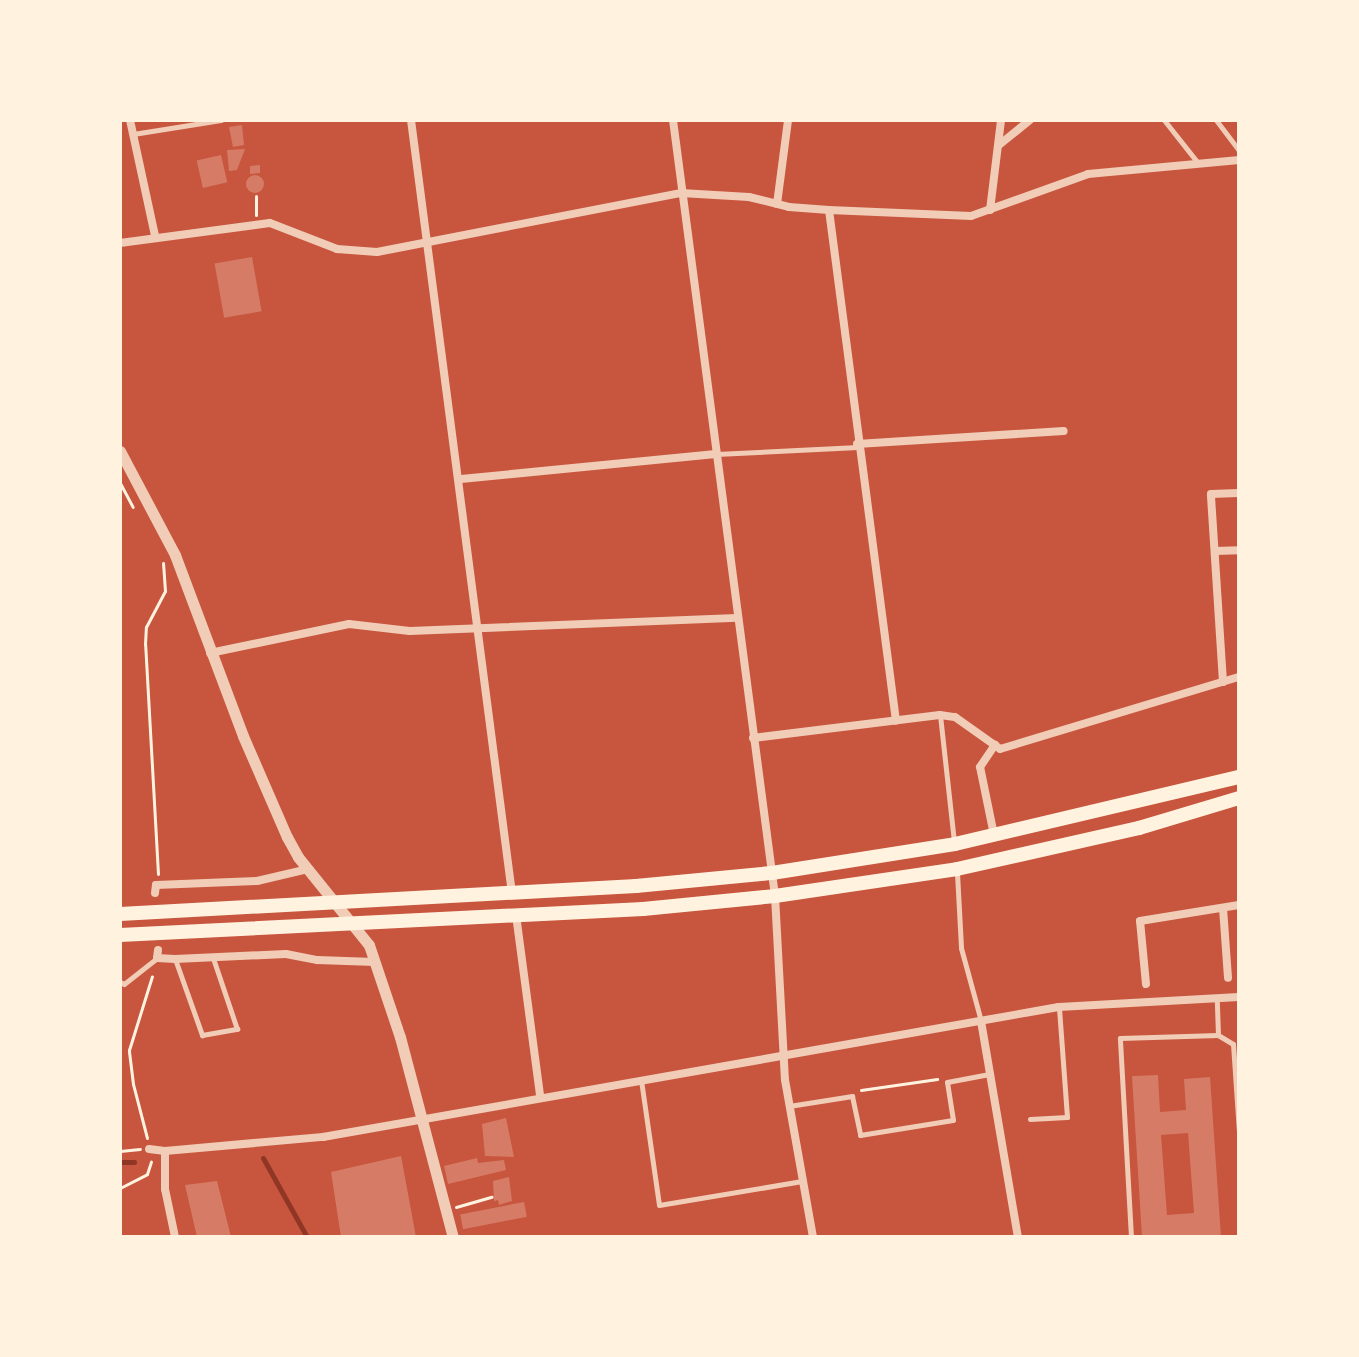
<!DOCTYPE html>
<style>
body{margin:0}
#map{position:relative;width:1359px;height:1357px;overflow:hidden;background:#c8553d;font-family:"Alegreya Sans",sans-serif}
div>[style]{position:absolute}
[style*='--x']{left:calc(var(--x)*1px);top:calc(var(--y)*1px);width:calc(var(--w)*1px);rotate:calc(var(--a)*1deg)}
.stream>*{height:5px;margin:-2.5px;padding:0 2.5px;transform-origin:2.5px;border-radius:2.5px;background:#8f3625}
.building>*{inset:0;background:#d67c66;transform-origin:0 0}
.round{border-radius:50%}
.path>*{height:3px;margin:-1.5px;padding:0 1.5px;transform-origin:1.5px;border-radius:1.5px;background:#fff3e0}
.service>*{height:5px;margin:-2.5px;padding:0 2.5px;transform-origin:2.5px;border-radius:2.5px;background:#f1ccb7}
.minor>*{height:8px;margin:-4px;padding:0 4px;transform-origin:4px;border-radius:4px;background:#f1ccb7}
.tertiary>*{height:11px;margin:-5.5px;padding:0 5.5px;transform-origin:5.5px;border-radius:5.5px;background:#f1ccb7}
.primary>*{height:14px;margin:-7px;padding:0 7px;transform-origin:7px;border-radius:7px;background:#fff3e0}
span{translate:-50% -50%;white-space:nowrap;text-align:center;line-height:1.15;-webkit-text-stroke:7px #fff3e0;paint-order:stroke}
.frame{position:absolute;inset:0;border:122px solid #fff3e0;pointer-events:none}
</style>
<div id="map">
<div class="stream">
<div style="--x:263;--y:1158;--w:90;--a:60.9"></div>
<div style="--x:120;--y:1162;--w:14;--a:0"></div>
</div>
<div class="building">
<div style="clip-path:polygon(242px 125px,244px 145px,233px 147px,229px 127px)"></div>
<div style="clip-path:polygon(245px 149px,237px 170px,229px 171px,227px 150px)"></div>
<div style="left:221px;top:155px;width:28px;height:25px;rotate:77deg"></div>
<div style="clip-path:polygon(260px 165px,260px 173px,250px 174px,250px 166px)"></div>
<div class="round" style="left:246px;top:175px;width:18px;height:18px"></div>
<div style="left:252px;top:257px;width:55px;height:38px;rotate:80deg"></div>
<div style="clip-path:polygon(evenodd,1158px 1075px,1160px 1112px,1186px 1110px,1184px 1079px,1210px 1077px,1221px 1237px,1142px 1237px,1132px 1076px,1158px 1075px,1188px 1133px,1194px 1213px,1167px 1215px,1161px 1135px,1188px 1133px)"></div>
<div style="clip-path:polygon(506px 1118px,514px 1157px,485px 1156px,482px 1124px)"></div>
<div style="clip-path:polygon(401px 1156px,416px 1237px,341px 1237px,331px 1172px)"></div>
<div style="clip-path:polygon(477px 1158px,478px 1163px,504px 1160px,506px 1170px,448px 1184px,444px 1166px)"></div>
<div style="clip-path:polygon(509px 1177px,512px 1201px,499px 1205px,498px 1200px,494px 1201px,493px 1181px)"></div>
<div style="clip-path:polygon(217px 1181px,231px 1237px,197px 1237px,185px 1185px)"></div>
<div style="left:524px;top:1202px;width:15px;height:65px;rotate:79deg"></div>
</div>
<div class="path">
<div style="--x:256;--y:196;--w:19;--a:90"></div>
<div style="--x:120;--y:483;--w:27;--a:62"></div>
<div style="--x:158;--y:874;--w:230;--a:-93.2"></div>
<div style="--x:145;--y:644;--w:17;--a:-87"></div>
<div style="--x:146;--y:627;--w:41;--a:-62.2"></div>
<div style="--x:165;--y:591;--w:28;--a:-94"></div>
<div style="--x:861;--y:1090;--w:77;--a:-8.2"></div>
<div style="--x:147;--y:1138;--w:56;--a:-104.5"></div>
<div style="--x:133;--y:1084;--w:34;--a:-97"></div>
<div style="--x:129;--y:1050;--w:77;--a:-72.7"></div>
<div style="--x:120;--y:1151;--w:20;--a:-6"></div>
<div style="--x:120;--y:1188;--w:30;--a:-27"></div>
<div style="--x:147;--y:1174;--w:13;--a:-72"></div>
<div style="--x:456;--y:1207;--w:37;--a:-16"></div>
</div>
<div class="service">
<div style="--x:1164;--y:120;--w:55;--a:51.7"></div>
<div style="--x:1216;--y:120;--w:38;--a:53"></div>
<div style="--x:133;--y:134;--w:89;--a:-9"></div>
<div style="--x:716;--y:454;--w:142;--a:-2.8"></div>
<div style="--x:940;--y:715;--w:127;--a:83.7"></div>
<div style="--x:957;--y:873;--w:75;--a:86.9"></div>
<div style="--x:961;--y:948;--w:76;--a:74.7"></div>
<div style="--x:175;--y:959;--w:81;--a:70.4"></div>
<div style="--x:202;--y:1035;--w:36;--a:-10"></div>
<div style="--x:237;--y:1029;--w:75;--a:-108.7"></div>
<div style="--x:120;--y:982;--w:4;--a:27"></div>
<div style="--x:124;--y:984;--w:42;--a:-38.2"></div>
<div style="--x:1218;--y:1035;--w:17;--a:31"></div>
<div style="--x:1233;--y:1044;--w:88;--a:86.1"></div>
<div style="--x:641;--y:1080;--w:126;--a:81.8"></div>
<div style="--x:659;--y:1205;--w:145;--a:-9.5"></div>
<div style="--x:789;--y:1106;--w:64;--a:-9"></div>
<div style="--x:852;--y:1096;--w:40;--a:78"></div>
<div style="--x:860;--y:1135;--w:94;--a:-9.2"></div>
<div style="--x:953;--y:1120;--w:38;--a:-99"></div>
<div style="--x:947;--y:1082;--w:43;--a:-10.8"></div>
<div style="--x:1030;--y:1119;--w:37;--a:-3"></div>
<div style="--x:1067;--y:1117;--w:109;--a:-94.2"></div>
<div style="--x:1131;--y:1237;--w:199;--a:-93.2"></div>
<div style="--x:1120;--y:1038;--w:98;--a:-1.8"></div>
<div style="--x:1218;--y:1035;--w:37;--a:-92"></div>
</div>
<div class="minor">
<div style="--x:130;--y:120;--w:119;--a:77.8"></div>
<div style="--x:411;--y:120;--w:780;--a:82.56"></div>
<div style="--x:673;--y:120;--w:783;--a:82.51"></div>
<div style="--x:775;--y:896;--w:184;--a:86.9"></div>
<div style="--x:785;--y:1080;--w:159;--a:79.9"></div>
<div style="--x:999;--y:145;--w:40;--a:-39"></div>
<div style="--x:777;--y:204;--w:85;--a:-82.5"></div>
<div style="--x:829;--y:210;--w:515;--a:82.53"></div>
<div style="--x:990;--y:210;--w:91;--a:-83"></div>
<div style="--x:120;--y:243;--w:151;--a:-7.6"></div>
<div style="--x:270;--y:223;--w:72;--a:21.2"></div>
<div style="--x:337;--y:249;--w:40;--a:4.3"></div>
<div style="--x:377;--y:252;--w:310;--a:-11"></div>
<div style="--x:681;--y:193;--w:68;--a:3.4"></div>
<div style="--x:749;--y:197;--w:41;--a:14"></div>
<div style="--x:789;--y:207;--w:40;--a:4.3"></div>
<div style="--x:829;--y:210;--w:142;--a:2.4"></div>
<div style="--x:971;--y:216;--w:124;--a:-19.7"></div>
<div style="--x:1088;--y:174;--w:152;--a:-5.3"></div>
<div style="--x:857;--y:444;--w:207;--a:-3.6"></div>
<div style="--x:461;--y:479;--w:256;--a:-5.6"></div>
<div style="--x:1215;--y:551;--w:24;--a:-2"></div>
<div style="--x:210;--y:653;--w:142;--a:-11.8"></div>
<div style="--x:349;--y:624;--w:61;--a:6.5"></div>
<div style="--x:410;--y:631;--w:327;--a:-2.3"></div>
<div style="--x:1223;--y:682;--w:188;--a:-93.7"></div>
<div style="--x:1211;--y:494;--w:28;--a:-2"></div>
<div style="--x:753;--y:738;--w:188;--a:-7"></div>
<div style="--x:940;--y:715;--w:15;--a:8"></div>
<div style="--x:955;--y:717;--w:55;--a:35.4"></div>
<div style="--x:1000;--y:749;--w:250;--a:-16.8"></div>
<div style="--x:994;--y:835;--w:69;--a:-101.6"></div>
<div style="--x:980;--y:767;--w:27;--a:-56"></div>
<div style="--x:155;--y:893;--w:8;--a:-83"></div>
<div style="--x:156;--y:885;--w:101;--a:-2.3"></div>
<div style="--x:257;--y:881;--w:52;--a:-13.2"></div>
<div style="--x:1223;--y:908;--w:70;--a:85.9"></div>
<div style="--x:516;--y:915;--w:183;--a:82.4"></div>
<div style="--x:158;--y:950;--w:8;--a:97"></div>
<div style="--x:157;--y:958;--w:18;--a:3"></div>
<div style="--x:175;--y:959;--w:111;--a:-2.6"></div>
<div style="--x:286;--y:954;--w:32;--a:11"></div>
<div style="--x:317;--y:960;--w:58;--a:2"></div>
<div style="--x:1146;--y:984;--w:63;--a:-95.4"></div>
<div style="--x:1140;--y:921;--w:100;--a:-9.2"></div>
<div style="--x:981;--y:1021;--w:219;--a:80.3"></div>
<div style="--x:149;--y:1149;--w:16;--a:7"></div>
<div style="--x:165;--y:1151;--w:159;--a:-5.1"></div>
<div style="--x:323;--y:1137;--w:747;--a:-10.02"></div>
<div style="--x:1059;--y:1007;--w:180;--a:-3.2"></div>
<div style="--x:165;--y:1151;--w:38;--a:90"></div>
<div style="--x:165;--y:1189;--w:49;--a:78.2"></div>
</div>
<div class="tertiary">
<div style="--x:120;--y:451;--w:118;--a:62.1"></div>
<div style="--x:175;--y:555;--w:193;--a:69.4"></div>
<div style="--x:243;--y:736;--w:110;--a:66.5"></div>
<div style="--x:287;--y:837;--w:23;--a:61"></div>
<div style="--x:298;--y:857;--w:113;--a:51.1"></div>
<div style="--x:369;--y:945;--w:97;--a:71.4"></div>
<div style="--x:400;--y:1037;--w:207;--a:75.2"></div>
</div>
<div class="primary">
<div style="--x:120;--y:914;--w:517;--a:-3.11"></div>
<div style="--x:636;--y:886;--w:137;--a:-5.5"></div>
<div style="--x:772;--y:873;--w:185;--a:-9"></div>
<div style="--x:955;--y:844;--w:292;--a:-13.3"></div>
<div style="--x:120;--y:935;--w:524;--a:-2.85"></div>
<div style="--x:643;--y:909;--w:133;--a:-5.6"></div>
<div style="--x:775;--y:896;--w:184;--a:-8.4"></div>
<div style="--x:957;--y:869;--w:187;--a:-12.7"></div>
<div style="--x:1139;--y:828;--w:104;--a:-16.7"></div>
</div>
<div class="frame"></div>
</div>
